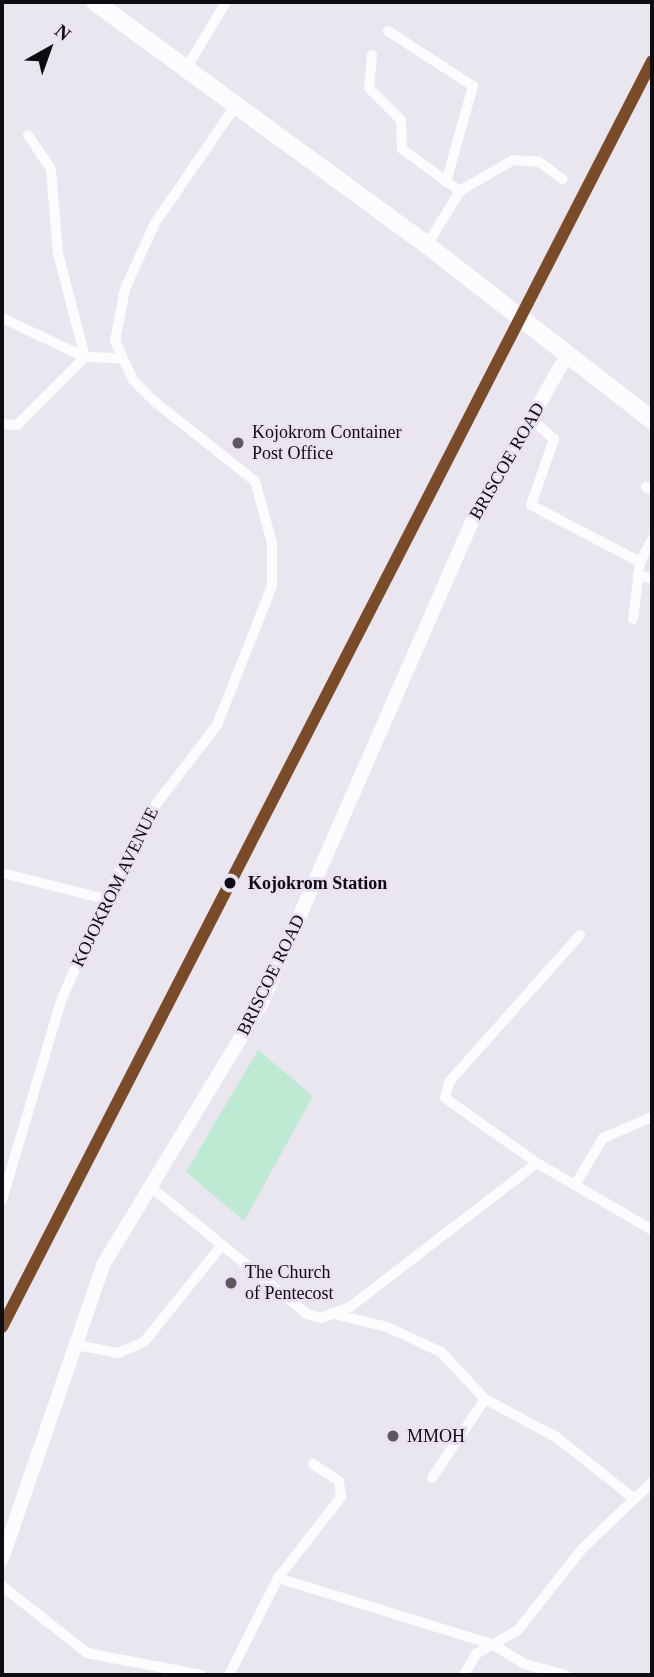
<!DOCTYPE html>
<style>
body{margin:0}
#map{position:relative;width:654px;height:1677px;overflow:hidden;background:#eae6ef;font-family:"Times New Roman",serif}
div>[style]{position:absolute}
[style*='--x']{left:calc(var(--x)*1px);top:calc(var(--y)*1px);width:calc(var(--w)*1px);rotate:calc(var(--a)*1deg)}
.green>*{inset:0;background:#bee9d3}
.street>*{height:10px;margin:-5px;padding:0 5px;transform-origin:5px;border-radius:5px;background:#fcfbfd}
.secondary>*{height:14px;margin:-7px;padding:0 7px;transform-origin:7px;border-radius:7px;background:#fcfbfd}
.highway>*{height:18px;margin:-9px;padding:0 9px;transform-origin:9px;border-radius:9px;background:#fcfbfd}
.rail-1>*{height:12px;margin:-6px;padding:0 6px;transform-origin:6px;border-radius:6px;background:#7a4b2a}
.dots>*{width:19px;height:19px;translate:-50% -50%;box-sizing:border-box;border:4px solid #e9e2f3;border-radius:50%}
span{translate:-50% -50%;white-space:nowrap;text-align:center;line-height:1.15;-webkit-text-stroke:6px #e9e2f3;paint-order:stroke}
.poi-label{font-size:18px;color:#0e0b11}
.left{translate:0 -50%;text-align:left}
.street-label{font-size:18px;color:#0e0b11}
.stop-label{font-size:18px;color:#0e0b11;font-weight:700}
.frame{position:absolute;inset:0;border:4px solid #0e0b11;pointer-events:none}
.north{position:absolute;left:14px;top:14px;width:70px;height:70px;-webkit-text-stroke:5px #e9e2f3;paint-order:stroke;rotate:40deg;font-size:19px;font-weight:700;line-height:28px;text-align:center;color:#0e0b11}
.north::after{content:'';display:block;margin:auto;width:24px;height:32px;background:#0e0b11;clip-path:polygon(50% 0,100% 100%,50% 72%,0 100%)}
</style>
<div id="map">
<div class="green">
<div style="clip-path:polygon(258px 1050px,313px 1096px,244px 1221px,186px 1172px)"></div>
</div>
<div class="street">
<div style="--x:388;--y:31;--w:101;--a:32.9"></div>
<div style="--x:473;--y:86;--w:100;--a:105.7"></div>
<div style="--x:372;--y:55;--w:33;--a:95"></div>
<div style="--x:369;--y:88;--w:45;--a:45"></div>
<div style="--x:401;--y:120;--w:29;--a:88"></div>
<div style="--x:402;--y:149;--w:72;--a:35.9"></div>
<div style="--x:186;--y:69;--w:78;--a:-59.2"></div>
<div style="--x:427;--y:245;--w:63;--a:-58.6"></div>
<div style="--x:460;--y:191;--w:61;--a:-30.3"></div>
<div style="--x:513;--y:160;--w:26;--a:4"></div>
<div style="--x:539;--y:162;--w:29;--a:36"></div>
<div style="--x:2;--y:318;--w:92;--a:25.2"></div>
<div style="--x:85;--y:357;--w:35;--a:2"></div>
<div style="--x:531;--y:419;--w:30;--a:41"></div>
<div style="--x:554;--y:439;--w:70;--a:109.2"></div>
<div style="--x:531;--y:505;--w:123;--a:27.6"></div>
<div style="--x:2;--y:424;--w:15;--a:4"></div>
<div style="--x:17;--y:425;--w:96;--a:-45"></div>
<div style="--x:85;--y:357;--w:107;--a:-104.6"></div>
<div style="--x:58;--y:253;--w:84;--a:-94.8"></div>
<div style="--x:51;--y:169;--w:41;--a:-124.1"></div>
<div style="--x:646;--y:487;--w:7;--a:27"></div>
<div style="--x:638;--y:575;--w:15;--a:16"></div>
<div style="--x:633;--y:619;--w:57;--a:-83"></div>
<div style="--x:640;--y:562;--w:26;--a:-62"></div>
<div style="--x:2;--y:873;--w:106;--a:14.2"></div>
<div style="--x:580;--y:935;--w:197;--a:131.7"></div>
<div style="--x:449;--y:1082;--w:16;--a:104"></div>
<div style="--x:445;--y:1098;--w:113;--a:35.2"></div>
<div style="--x:537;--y:1163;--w:133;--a:30.2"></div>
<div style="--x:575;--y:1185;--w:55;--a:-59.2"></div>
<div style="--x:603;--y:1138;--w:53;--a:-23.2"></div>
<div style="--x:152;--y:1188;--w:200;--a:39.1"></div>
<div style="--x:307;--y:1314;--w:15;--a:16"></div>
<div style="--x:321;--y:1318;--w:31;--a:-21"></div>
<div style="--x:350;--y:1307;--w:236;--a:-37.6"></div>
<div style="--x:2;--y:1200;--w:208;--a:-73.5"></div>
<div style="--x:61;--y:1001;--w:111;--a:-66.7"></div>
<div style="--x:105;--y:899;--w:109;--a:-61.6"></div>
<div style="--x:157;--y:803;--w:98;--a:-52.4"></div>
<div style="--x:217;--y:725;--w:149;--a:-68.4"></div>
<div style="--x:272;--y:586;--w:43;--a:-90"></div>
<div style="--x:272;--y:543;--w:64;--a:-105.3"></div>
<div style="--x:255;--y:481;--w:127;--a:-141.7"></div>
<div style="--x:155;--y:402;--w:31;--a:-135"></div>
<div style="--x:133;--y:380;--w:43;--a:-114.8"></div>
<div style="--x:115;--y:341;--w:53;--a:-79.1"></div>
<div style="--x:125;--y:289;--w:72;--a:-65.6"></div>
<div style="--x:155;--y:223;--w:143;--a:-55.5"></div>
<div style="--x:338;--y:1315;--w:50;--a:13.8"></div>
<div style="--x:387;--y:1327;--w:60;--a:24.8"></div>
<div style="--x:441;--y:1352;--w:64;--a:46.9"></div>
<div style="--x:485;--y:1399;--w:81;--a:28.2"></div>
<div style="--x:556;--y:1437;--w:97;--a:38.3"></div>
<div style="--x:76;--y:1345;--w:43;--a:10.8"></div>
<div style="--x:118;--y:1353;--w:28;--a:-23"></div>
<div style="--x:144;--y:1342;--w:124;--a:-51.2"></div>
<div style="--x:432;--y:1478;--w:95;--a:-56.1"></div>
<div style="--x:278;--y:1578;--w:226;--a:17.2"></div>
<div style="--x:494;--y:1645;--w:36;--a:32"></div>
<div style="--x:524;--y:1664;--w:43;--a:14.7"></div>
<div style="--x:2;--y:1586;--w:108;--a:38.2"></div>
<div style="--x:87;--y:1653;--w:116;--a:10.9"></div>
<div style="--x:229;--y:1675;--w:109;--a:-63.2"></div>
<div style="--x:278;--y:1578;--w:103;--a:-52.1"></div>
<div style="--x:341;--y:1497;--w:16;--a:-97"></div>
<div style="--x:339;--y:1481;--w:31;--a:-147"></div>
<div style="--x:464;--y:1675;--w:24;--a:-60"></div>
<div style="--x:476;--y:1654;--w:48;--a:-29.7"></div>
<div style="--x:518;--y:1630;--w:103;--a:-51.7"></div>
<div style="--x:582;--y:1549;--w:97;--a:-43.7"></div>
</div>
<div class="secondary">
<div style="--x:2;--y:1559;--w:311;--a:-71"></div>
<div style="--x:103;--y:1265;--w:307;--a:-58.8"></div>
<div style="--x:262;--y:1002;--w:522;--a:-66.38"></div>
<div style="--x:471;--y:524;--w:194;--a:-60.4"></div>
</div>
<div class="highway">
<div style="--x:95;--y:2;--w:411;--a:36.2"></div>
<div style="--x:427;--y:245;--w:285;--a:37.9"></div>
</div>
<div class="rail-1">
<div style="--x:2;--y:1327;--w:1423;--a:-62.82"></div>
</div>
<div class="dots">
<div style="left:238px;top:443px;background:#5b585f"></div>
<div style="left:230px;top:883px;background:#0e0b11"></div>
<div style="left:231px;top:1283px;background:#5b585f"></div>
<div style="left:393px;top:1436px;background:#5b585f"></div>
</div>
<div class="poi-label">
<span class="left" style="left:252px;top:443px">Kojokrom Container<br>Post Office</span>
<span class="left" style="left:245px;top:1283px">The Church<br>of Pentecost</span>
<span class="left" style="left:407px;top:1436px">MMOH</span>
</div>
<div class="street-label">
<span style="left:507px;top:461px;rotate:-60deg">BRISCOE ROAD</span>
<span style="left:115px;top:887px;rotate:-64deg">KOJOKROM AVENUE</span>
<span style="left:271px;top:975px;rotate:-64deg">BRISCOE ROAD</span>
</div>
<div class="stop-label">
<span class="left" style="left:248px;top:883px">Kojokrom Station</span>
</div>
<div class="frame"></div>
<div class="north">N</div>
</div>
